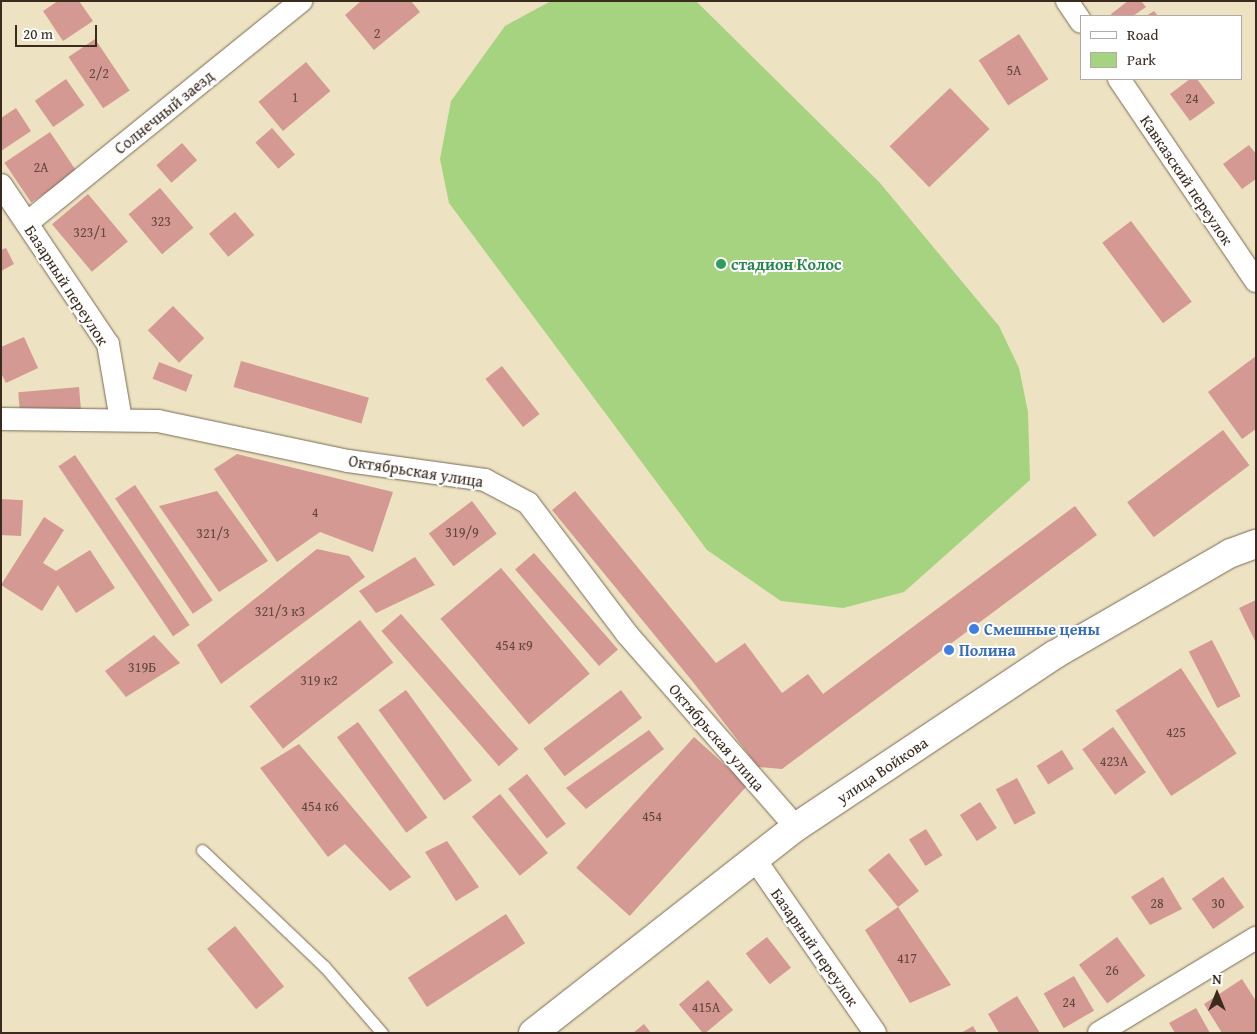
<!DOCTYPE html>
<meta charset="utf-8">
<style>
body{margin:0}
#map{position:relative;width:1257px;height:1034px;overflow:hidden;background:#ede2c1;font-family:"Gentium Book Plus",serif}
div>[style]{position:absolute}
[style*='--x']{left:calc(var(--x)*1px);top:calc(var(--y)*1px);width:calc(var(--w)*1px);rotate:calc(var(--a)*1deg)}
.green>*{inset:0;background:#a6d380}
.building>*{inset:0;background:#d49993;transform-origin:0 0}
.roads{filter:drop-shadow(0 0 1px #796a57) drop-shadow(0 0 1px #796a57)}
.lane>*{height:11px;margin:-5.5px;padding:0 5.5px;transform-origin:5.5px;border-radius:5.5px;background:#fff}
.street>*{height:22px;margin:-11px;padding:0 11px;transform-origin:11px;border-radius:11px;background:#fff}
.secondary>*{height:28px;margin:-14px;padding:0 14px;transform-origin:14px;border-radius:14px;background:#fff}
.dots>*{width:14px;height:14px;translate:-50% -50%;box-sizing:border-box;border:2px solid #fff;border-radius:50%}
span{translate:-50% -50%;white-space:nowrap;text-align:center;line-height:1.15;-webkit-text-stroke:4px #fff;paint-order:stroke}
.number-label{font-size:14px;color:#61463b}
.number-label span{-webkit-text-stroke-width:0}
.street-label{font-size:16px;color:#3b2a1e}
.leisure-label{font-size:16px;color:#27864d;font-weight:700}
.left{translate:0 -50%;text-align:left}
.shop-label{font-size:16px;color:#366cbe;font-weight:700}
.frame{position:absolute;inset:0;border:2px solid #3b2a1e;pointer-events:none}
.legend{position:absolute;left:1080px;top:15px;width:162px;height:65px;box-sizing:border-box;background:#fff;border:1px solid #b1aaa5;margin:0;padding:6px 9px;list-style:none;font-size:15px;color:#3b2a1e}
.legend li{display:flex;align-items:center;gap:10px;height:25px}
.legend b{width:25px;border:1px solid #b1aaa5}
.north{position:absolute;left:1192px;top:969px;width:50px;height:50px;-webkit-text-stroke:4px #fff;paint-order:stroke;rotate:0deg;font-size:14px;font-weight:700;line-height:20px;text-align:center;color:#3b2a1e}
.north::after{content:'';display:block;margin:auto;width:18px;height:22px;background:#3b2a1e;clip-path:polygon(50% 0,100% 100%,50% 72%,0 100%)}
.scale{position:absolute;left:15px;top:25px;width:82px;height:22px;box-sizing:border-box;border:2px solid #3b2a1e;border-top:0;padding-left:6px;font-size:15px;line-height:18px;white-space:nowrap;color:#3b2a1e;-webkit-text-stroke:4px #fff;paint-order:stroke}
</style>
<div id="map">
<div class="green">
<div style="clip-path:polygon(551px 1px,696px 1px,880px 183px,999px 326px,1019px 368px,1028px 412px,1030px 480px,904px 592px,843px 608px,781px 601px,707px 550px,449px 203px,440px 159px,451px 101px,505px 26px)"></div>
</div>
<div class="building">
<div style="clip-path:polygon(58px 1px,79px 1px,93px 21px,63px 41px,43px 11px)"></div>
<div style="clip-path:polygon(361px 1px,411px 1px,420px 12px,374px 50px,345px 15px)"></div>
<div style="clip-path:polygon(1128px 1px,1141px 1px,1146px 7px,1133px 16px,1112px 16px,1111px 14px)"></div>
<div style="clip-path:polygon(1154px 11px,1158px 16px,1146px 16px)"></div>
<div style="left:1019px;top:34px;width:54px;height:48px;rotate:57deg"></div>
<div style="left:95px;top:39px;width:62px;height:32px;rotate:56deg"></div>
<div style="left:306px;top:62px;width:38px;height:62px;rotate:50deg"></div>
<div style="left:66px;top:79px;width:32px;height:38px;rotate:55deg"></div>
<div style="clip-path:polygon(1190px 79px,1197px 79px,1215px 103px,1190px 121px,1170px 94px)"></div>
<div style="left:950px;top:88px;width:57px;height:84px;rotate:46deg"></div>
<div style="clip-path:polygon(16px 108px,31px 131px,1px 151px,1px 118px)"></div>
<div style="left:272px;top:128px;width:35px;height:22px;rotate:49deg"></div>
<div style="left:50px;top:132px;width:48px;height:55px;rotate:56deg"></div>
<div style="left:182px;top:143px;width:23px;height:34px;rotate:49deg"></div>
<div style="clip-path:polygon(1249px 145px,1256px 154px,1256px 179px,1242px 189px,1223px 164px)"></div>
<div style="left:160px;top:188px;width:52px;height:41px;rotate:50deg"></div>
<div style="left:88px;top:194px;width:62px;height:47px;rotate:50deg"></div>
<div style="left:235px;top:212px;width:30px;height:34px;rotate:50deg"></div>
<div style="left:1131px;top:221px;width:101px;height:36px;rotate:53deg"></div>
<div style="clip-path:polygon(6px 248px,14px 264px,1px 271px,1px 250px)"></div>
<div style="left:173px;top:306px;width:45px;height:35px;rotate:46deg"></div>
<div style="clip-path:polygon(24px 337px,38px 368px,6px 383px,1px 373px,1px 347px)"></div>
<div style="clip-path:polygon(1256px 356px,1256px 429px,1242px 439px,1208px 392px)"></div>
<div style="left:241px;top:361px;width:133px;height:27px;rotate:16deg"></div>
<div style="left:159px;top:362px;width:36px;height:18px;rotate:21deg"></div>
<div style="left:502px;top:366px;width:61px;height:21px;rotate:52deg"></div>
<div style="left:79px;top:387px;width:24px;height:61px;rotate:85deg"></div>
<div style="left:1223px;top:430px;width:44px;height:120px;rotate:53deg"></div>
<div style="clip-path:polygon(237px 454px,393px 492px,373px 552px,320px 532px,277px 562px,214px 469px)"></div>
<div style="left:75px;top:455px;width:205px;height:20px;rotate:56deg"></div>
<div style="left:135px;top:485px;width:139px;height:24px;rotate:56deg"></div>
<div style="clip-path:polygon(217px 491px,268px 561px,219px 592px,159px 506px)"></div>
<div style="clip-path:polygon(575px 491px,716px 663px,745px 643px,782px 693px,808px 674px,823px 694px,1075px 506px,1097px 535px,782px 769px,758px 767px,693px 682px,552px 510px)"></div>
<div style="left:1px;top:499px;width:22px;height:36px;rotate:3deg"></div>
<div style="left:472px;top:501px;width:41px;height:54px;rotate:53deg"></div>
<div style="clip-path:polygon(44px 517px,64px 530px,43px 563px,56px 571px,90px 550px,115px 588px,76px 613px,58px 585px,42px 611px,1px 585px)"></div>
<div style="clip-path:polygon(317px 549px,349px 556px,365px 577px,221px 684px,197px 645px)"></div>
<div style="left:534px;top:553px;width:128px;height:25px;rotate:49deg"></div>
<div style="clip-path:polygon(415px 557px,435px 585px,376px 613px,359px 591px)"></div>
<div style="left:501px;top:568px;width:138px;height:79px;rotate:50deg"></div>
<div style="clip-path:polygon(1256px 600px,1256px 643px,1239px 608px)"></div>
<div style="left:401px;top:614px;width:179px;height:26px;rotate:49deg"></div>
<div style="left:360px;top:620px;width:54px;height:140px;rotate:52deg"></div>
<div style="clip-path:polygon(154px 635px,180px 663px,126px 697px,105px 671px)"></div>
<div style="left:1212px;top:640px;width:63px;height:26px;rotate:63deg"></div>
<div style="left:1181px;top:668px;width:102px;height:78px;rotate:57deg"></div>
<div style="left:406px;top:690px;width:112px;height:34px;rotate:54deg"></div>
<div style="left:621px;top:690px;width:35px;height:97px;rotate:53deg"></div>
<div style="left:358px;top:722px;width:118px;height:26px;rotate:54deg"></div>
<div style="left:1113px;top:727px;width:56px;height:38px;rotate:54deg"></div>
<div style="clip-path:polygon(649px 730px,664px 749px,586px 809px,566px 788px)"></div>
<div style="left:694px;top:737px;width:72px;height:176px;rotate:42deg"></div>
<div style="clip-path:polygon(299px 744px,411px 877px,390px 891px,345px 844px,328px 857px,260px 768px)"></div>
<div style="left:1062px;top:750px;width:22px;height:30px;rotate:58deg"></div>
<div style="left:527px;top:774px;width:63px;height:24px;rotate:52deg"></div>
<div style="left:1017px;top:778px;width:40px;height:24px;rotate:62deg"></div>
<div style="left:500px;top:794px;width:76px;height:36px;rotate:51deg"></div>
<div style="left:980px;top:802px;width:31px;height:24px;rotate:57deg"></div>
<div style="left:926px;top:829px;width:31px;height:20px;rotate:58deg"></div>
<div style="clip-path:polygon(447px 841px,479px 887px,456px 901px,425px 852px)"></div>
<div style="clip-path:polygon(889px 853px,919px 891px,898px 907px,951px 985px,910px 1003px,865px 930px,898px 907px,868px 870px)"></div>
<div style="clip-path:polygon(1163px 877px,1182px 909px,1150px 925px,1131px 897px)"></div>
<div style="left:1223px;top:877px;width:37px;height:38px;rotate:55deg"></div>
<div style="left:506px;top:914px;width:35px;height:117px;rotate:57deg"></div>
<div style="left:235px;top:926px;width:78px;height:36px;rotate:51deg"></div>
<div style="left:767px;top:937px;width:39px;height:27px;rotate:52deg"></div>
<div style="left:1117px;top:937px;width:48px;height:47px;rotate:54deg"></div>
<div style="left:1074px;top:976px;width:40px;height:35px;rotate:60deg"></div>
<div style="clip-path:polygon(1242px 979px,1256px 1001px,1256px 1033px,1222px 1033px,1204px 1004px)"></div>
<div style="left:708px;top:980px;width:39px;height:38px;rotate:50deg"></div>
<div style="clip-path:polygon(1017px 996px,1040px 1033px,999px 1033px,988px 1014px)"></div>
<div style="clip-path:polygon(1196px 1008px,1210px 1033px,1175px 1033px,1169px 1023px)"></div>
<div style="clip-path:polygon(644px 1024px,651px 1033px,633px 1033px)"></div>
<div style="clip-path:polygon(973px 1026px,977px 1033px,961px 1033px)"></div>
</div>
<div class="roads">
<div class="lane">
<div style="--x:202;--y:850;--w:168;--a:43.6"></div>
<div style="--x:324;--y:966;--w:89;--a:49.1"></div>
</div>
<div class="street">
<div style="--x:1067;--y:1;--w:25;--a:56"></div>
<div style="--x:1119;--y:79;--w:244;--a:55.9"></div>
<div style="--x:1;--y:185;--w:192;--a:56.1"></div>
<div style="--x:108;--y:344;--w:77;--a:80.3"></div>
<div style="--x:27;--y:223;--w:353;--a:-39"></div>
<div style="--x:1;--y:419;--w:157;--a:0.7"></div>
<div style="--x:158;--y:421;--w:194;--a:11.9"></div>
<div style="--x:348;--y:461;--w:138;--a:7.9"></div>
<div style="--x:485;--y:480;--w:49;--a:28.1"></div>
<div style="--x:528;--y:503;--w:164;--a:52.9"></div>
<div style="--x:627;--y:634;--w:257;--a:48.8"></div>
<div style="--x:756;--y:861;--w:209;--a:55.3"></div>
<div style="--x:1099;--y:1033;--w:184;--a:-31.2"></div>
</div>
<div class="secondary">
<div style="--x:533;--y:1033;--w:334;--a:-38.1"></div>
<div style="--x:796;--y:827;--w:310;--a:-33.7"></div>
<div style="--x:1054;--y:655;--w:204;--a:-30"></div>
<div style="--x:1231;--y:553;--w:27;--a:-20"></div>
</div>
</div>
<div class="dots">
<div style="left:721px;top:264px;background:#2e9e5b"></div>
<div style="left:974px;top:629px;background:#3f7fe0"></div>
<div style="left:949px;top:650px;background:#3f7fe0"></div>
</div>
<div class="number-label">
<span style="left:377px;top:33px">2</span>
<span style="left:1014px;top:70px">5А</span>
<span style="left:99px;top:73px">2/2</span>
<span style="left:295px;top:97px">1</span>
<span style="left:1192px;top:98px">24</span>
<span style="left:41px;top:167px">2А</span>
<span style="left:161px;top:221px">323</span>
<span style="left:90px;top:232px">323/1</span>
<span style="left:315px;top:512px">4</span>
<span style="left:462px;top:532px">319/9</span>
<span style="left:213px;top:533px">321/3</span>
<span style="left:280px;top:611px">321/3 к3</span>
<span style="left:514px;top:645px">454 к9</span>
<span style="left:142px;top:667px">319Б</span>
<span style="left:319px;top:680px">319 к2</span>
<span style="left:1176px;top:732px">425</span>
<span style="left:1114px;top:761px">423А</span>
<span style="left:320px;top:806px">454 к6</span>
<span style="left:652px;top:816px">454</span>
<span style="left:1157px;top:903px">28</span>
<span style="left:1218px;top:903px">30</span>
<span style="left:907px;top:958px">417</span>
<span style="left:1112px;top:970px">26</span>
<span style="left:1069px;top:1002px">24</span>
<span style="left:706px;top:1007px">415А</span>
</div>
<div class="street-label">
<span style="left:164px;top:112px;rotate:-39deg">Солнечный заезд</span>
<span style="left:1187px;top:180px;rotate:56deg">Кавказский переулок</span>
<span style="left:67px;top:285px;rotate:57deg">Базарный переулок</span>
<span style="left:416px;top:471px;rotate:9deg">Октябрьская улица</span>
<span style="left:717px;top:737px;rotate:49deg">Октябрьская улица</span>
<span style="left:882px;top:770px;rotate:-34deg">улица Войкова</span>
<span style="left:815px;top:947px;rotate:55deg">Базарный переулок</span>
</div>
<div class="leisure-label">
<span class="left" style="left:731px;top:264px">стадион Колос</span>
</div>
<div class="shop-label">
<span class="left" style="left:984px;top:629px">Смешные цены</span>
<span class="left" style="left:959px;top:650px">Полина</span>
</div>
<div class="frame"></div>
<ul class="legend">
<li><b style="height:6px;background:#fff"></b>Road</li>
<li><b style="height:14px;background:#a6d380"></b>Park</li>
</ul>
<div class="north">N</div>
<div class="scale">20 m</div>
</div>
